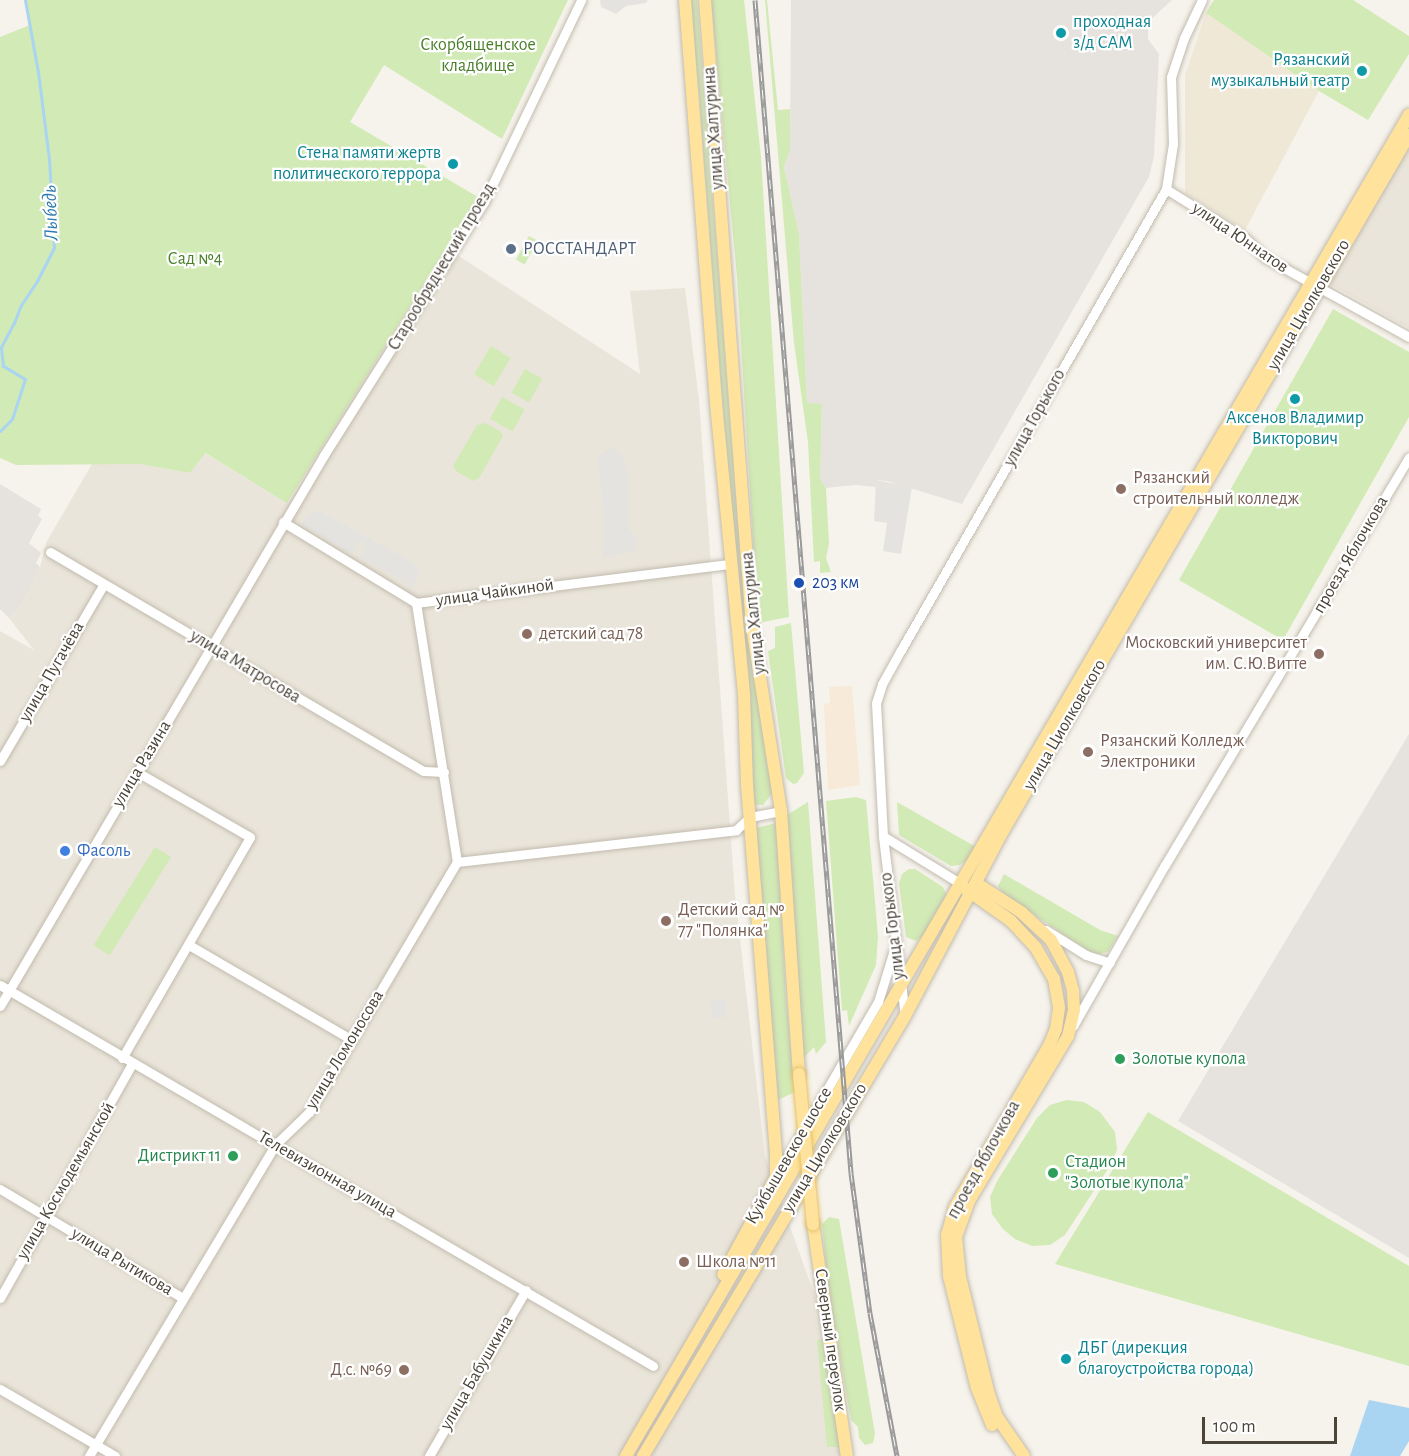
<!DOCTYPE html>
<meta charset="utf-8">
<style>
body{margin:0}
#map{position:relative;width:1409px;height:1456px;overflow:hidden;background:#f6f3ec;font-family:"Alegreya Sans",sans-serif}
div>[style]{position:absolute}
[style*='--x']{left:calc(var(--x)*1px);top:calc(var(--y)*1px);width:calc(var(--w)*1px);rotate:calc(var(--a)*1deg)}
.residential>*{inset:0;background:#eae5da}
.commercial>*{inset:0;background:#f7ead8}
.industrial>*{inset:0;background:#e6e2dd}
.education>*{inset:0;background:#efe8d6}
.green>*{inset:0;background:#d2eab5;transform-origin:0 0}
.parking>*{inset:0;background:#e5e3e0;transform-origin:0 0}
.water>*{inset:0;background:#a9d4f2}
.stream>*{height:3px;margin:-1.5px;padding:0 1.5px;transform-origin:1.5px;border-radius:1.5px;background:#a9d4f2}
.roads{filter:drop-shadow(0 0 2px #c2bbae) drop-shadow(0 0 2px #c2bbae)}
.minor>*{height:9px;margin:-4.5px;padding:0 4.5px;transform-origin:4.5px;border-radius:4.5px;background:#fff}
.major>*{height:12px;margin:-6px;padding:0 6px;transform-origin:6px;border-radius:6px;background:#ffe39c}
.rail>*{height:5px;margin-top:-2.5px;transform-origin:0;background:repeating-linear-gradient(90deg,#fff 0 9px,#9a9a9a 0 18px);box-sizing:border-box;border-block:2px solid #9a9a9a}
.bridges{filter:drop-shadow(0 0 2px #e6c16a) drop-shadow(0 0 2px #e6c16a)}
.major-bridge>*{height:12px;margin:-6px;padding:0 6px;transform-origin:6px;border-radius:6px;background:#ffe39c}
.dots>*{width:16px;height:16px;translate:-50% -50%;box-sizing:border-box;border:3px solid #fff;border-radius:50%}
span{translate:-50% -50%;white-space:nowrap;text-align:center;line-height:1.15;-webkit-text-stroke:4.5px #fff;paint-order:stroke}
.culture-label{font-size:18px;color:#0d838f}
.left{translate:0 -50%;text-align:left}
.right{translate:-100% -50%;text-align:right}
.park-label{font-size:18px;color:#4a7f2a}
.street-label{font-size:18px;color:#4b4439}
.service-label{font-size:18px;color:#4e5e75}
.education-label{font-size:18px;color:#785e54}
.transit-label{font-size:18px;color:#164399}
.shop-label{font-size:18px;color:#366cbe}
.leisure-label{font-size:18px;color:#27864d}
.water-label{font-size:20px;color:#2e7ab2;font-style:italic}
.scale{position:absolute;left:1202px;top:1417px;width:135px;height:27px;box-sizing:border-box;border:3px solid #4b4439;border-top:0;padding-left:8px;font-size:18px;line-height:21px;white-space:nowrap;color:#4b4439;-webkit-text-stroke:4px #fff;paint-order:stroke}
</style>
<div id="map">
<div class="residential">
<div style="clip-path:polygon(1409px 144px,1409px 328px,1330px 284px)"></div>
<div style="clip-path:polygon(445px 247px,640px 374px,630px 291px,685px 288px,699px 400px,735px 895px,765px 1156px,819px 1308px,845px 1456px,0 1456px,0 631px,34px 650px,9px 618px,22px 604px,40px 567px,47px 541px,92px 464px,139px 464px,190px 473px,204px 453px,288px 503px)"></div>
</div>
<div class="commercial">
<div style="clip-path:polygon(852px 686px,860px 785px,828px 790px,824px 704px,830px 703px,829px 687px)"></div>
</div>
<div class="industrial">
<div style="clip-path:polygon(791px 0,1172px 0,1148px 22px,1148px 39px,1159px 54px,1154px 156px,1149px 177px,962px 504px,887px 481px,877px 480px,876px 487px,855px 485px,826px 488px,820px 479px,822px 405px,807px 403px,799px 234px,784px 167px,790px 150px)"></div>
<div style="clip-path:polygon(0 484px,41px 509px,38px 516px,42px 519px,29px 543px,41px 553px,36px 563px,40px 567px,22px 604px,9px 618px,0 609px)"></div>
<div style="clip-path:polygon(1409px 734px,1409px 1258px,1178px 1121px)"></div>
</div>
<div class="education">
<div style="clip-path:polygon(1206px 13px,1319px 91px,1245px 230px,1185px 193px,1185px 75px)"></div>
</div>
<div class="green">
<div style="clip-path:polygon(25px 0,568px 0,502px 139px,384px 65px,350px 122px,478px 197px,287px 503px,205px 453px,190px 473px,139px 464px,16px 465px,0 458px,0 37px,30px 25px)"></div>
<div style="clip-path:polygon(690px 0,697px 0,741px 562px,773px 792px,763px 805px,757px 805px,753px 802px,699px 91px)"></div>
<div style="clip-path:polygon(711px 0,744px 0,761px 157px,789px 617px,758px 623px,737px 277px)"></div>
<div style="clip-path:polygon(765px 0,767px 0,778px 110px,790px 109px,790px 150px,784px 167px,799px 234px,807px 403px,822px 404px,820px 479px,826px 488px,829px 544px,826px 558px,831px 572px,820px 573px,820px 561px,814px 562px,808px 442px,794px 343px)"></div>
<div style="clip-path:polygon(1214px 0,1353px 0,1409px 36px,1409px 54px,1368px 120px,1319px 91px,1206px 13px)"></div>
<div style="left:529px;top:236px;width:10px;height:27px;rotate:29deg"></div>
<div style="clip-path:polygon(1333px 309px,1409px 352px,1409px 417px,1283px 640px,1179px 580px)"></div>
<div style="left:491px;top:346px;width:23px;height:33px;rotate:31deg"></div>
<div style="left:525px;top:369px;width:20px;height:27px;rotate:30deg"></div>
<div style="left:502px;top:397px;width:26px;height:25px;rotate:29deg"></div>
<div style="clip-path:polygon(485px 423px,500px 431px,503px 436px,479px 478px,473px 481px,456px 471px,453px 466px,477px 425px)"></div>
<div style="clip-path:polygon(791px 623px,804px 773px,797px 783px,793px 784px,786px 778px,768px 651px,775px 648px,775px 627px)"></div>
<div style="clip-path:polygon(856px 797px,866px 800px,878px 936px,876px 965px,849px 1026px,847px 1010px,842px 1011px,826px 801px)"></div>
<div style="clip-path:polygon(808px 802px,826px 1042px,816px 1054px,814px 1047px,803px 1059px,787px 815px)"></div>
<div style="clip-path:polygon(897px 802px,976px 847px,969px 859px,960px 865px,951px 866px,899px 835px)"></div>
<div style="clip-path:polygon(776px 823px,786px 998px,795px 1092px,778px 1100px,756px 828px)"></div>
<div style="left:155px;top:847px;width:19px;height:116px;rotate:32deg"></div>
<div style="clip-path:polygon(909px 869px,915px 869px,943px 887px,946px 894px,945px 902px,922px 937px,916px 941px,906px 937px,899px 883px,902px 874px)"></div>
<div style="clip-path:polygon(1004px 874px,1100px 930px,1118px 936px,1108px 952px,1094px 955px,1003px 894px,998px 886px)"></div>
<div style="clip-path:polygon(1067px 1100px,1084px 1102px,1100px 1112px,1115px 1132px,1117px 1150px,1110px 1166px,1065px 1235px,1050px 1245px,1032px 1246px,1015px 1239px,1003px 1229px,992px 1214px,990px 1197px,997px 1181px,1037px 1118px,1050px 1105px)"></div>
<div style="clip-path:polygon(1148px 1112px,1409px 1266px,1409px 1366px,1055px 1264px)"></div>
<div style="clip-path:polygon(829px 1217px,839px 1219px,875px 1434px,873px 1443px,865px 1445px,859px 1438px,858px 1427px,851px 1420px,828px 1288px,822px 1224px)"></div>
<div style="clip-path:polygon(820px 1339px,824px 1341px,840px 1447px,827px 1447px,817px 1341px)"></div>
</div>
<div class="parking">
<div style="clip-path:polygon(600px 0,648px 0,646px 3px,626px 6px,616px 14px,601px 7px)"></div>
<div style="clip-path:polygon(612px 447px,623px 456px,628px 478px,628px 528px,636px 537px,636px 550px,603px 558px,604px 514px,597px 457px)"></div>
<div style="clip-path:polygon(876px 480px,912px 487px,901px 554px,883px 551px,887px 523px,874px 521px)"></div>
<div style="clip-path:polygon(318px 510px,418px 565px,419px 574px,413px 587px,360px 557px,365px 543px,359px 541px,352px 554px,302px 524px,305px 517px)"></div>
<div style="left:725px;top:999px;width:18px;height:15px;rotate:84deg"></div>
</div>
<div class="water">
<div style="clip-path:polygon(1369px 1400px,1409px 1408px,1409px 1441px,1400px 1456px,1350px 1456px)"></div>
</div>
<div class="stream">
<div style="--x:0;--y:431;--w:17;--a:-45"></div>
<div style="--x:12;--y:419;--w:42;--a:-72"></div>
<div style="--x:25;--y:379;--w:26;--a:-149"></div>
<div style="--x:3;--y:366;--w:19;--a:-96"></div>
<div style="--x:1;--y:347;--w:27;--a:-62"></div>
<div style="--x:14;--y:323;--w:19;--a:-69"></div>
<div style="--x:21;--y:305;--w:29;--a:-56"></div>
<div style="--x:37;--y:281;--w:37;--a:-63"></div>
<div style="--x:54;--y:248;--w:89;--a:-93.2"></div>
<div style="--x:49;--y:159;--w:88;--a:-97.2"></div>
<div style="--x:38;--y:72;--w:73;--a:-100.2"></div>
</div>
<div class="roads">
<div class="minor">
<div style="--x:1166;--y:189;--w:93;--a:31.8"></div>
<div style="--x:1245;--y:238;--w:29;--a:44"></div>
<div style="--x:1266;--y:258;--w:163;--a:28.9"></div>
<div style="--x:283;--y:522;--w:156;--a:31.3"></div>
<div style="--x:416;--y:603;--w:315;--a:-7.1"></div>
<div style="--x:50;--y:552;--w:433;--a:30.4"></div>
<div style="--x:424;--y:771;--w:20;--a:3"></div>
<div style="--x:0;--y:761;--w:205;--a:-59.6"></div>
<div style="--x:883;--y:836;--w:92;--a:31.6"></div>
<div style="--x:457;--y:862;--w:281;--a:-6.5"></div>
<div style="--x:736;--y:830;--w:19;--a:-43"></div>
<div style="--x:750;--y:817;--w:32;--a:-11"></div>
<div style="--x:1046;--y:930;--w:47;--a:32"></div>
<div style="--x:1086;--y:955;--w:25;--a:18"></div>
<div style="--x:189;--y:945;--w:189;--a:30.2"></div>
<div style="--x:0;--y:985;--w:756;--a:30.26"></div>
<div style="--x:0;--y:1006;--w:639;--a:-59.54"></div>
<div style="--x:324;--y:455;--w:299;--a:-57.7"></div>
<div style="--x:484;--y:202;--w:224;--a:-64.3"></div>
<div style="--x:905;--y:1016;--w:181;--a:-97"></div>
<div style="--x:883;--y:836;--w:133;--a:-93"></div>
<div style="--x:876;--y:703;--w:20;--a:-72"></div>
<div style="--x:882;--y:684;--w:39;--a:-61"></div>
<div style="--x:901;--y:650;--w:532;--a:-60.11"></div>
<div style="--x:1166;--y:189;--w:46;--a:-81.2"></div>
<div style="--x:1173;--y:144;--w:67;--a:-91.7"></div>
<div style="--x:1171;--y:77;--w:41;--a:-71.6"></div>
<div style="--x:1184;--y:38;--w:42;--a:-64.7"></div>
<div style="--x:1073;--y:1026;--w:185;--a:-60.3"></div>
<div style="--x:1165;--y:865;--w:475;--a:-59.1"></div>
<div style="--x:122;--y:1058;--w:255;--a:-59.9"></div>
<div style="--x:250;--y:837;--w:130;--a:-150.1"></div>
<div style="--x:776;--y:1177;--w:203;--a:-59.8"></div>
<div style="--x:878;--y:1002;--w:54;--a:-72.9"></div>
<div style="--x:0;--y:1189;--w:213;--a:30.8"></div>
<div style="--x:0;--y:1298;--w:269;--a:-60.6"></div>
<div style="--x:0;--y:1389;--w:133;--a:30.2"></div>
<div style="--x:89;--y:1456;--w:362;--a:-59.1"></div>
<div style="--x:275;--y:1145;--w:47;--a:-44.1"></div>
<div style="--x:309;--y:1112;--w:291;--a:-59.4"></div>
<div style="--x:457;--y:862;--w:262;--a:-99"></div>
<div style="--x:429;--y:1456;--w:192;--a:-59.7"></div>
</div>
<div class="major">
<div style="--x:685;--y:0;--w:404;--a:85.6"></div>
<div style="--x:716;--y:403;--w:293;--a:84.5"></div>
<div style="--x:744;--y:695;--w:90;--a:88.1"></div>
<div style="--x:747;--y:785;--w:372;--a:85.5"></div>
<div style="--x:776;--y:1156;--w:21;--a:90"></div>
<div style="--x:776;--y:1177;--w:111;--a:118.4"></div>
<div style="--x:705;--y:0;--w:628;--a:85.71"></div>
<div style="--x:752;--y:626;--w:187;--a:81.1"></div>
<div style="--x:781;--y:811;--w:264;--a:86.1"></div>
<div style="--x:976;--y:883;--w:54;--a:32.8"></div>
<div style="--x:1021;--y:912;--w:41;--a:43"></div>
<div style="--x:1051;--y:940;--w:36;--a:62"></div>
<div style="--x:1068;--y:972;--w:20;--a:75"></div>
<div style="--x:1073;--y:991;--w:19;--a:87"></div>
<div style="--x:1074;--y:1010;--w:27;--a:103"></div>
<div style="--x:1068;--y:1036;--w:192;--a:121"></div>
<div style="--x:969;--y:1201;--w:38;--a:110"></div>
<div style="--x:956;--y:1237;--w:40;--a:84.3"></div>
<div style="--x:960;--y:1277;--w:122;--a:76.2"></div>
<div style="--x:989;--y:1395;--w:23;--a:70"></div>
<div style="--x:997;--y:1417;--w:47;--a:55.3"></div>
<div style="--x:966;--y:889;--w:55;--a:35.4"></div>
<div style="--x:1011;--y:921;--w:37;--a:47"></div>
<div style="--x:1036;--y:948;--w:36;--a:60"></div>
<div style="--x:1054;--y:979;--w:29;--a:80"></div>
<div style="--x:1059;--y:1008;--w:21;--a:98"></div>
<div style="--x:1056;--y:1029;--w:16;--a:112"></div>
<div style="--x:1050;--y:1044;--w:189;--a:120.2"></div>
<div style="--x:955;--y:1207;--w:29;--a:106"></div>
<div style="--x:947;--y:1235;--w:41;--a:87.2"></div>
<div style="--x:949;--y:1276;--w:115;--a:76"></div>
<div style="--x:977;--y:1388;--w:40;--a:68"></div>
<div style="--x:813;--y:1224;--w:234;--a:81.7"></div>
<div style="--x:626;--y:1456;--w:1553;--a:-59.72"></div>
<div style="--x:643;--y:1456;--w:512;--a:-59.23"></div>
<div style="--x:905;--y:1016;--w:209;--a:-62.1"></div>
<div style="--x:1003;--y:831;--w:806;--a:-59.74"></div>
</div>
</div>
<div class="rail">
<div style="--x:755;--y:0;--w:1177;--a:85.32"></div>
<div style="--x:851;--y:1173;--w:141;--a:82.3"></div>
<div style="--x:870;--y:1313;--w:146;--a:79.3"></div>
</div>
<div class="bridges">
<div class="major-bridge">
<div style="--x:799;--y:1074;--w:151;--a:84.7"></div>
</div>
</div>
<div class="dots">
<div style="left:1061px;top:33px;background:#0f9aa8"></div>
<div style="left:1362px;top:71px;background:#0f9aa8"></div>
<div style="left:453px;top:164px;background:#0f9aa8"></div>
<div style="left:511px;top:249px;background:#5c6f8a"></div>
<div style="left:1295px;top:399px;background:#0f9aa8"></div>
<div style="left:1121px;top:489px;background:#8d6e63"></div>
<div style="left:799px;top:583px;background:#1a4fb4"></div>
<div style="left:527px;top:634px;background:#8d6e63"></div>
<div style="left:1319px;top:654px;background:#8d6e63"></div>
<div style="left:1088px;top:752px;background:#8d6e63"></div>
<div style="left:65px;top:851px;background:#3f7fe0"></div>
<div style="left:666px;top:921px;background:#8d6e63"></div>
<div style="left:1120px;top:1059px;background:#2e9e5b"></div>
<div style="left:233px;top:1156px;background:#2e9e5b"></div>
<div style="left:1053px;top:1173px;background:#2e9e5b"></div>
<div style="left:684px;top:1262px;background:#8d6e63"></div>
<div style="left:1066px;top:1359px;background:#0f9aa8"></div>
<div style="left:404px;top:1370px;background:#8d6e63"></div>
</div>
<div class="culture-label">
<span class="left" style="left:1073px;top:33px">проходная<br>з/д САМ</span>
<span class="right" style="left:1350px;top:71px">Рязанский<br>музыкальный театр</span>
<span class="right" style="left:441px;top:164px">Стена памяти жертв<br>политического террора</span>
<span style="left:1295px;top:429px">Аксенов Владимир<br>Викторович</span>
<span class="left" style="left:1078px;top:1359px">ДБГ (дирекция<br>благоустройства города)</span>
</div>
<div class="park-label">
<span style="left:478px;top:56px">Скорбященское<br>кладбище</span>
<span style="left:195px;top:259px">Сад №4</span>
</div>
<div class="street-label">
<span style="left:714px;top:128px;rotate:-94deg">улица Халтурина</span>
<span style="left:1240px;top:238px;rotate:34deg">улица Юннатов</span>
<span style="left:442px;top:267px;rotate:-59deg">Старообрядческий проезд</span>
<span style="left:1309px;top:305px;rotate:-60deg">улица Циолковского</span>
<span style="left:1035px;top:418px;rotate:-61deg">улица Горького</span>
<span style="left:1351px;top:555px;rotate:-60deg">проезд Яблочкова</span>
<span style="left:495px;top:593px;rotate:-8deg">улица Чайкиной</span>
<span style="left:754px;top:613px;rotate:-96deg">улица Халтурина</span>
<span style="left:245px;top:667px;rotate:31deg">улица Матросова</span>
<span style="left:52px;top:672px;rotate:-60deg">улица Пугачёва</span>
<span style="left:1065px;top:725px;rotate:-60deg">улица Циолковского</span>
<span style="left:142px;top:764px;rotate:-59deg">улица Разина</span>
<span style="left:893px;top:926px;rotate:-97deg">улица Горького</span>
<span style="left:345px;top:1050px;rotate:-59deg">улица Ломоносова</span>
<span style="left:825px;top:1148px;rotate:-59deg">улица Циолковского</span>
<span style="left:789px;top:1156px;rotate:-60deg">Куйбышевское шоссе</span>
<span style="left:984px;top:1160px;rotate:-61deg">проезд Яблочкова</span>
<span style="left:327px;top:1175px;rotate:30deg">Телевизионная улица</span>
<span style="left:66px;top:1181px;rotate:-60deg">улица Космодемьянской</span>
<span style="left:122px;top:1262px;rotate:31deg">улица Рытикова</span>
<span style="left:830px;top:1340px;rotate:82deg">Северный переулок</span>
<span style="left:477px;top:1373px;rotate:-60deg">улица Бабушкина</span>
</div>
<div class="service-label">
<span class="left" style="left:523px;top:249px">РОССТАНДАРТ</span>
</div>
<div class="education-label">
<span class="left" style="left:1133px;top:489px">Рязанский<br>строительный колледж</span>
<span class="left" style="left:539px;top:634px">детский сад 78</span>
<span class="right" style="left:1307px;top:654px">Московский университет<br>им. С.Ю.Витте</span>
<span class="left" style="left:1100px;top:752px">Рязанский Колледж<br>Электроники</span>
<span class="left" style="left:678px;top:921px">Детский сад №<br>77 "Полянка"</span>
<span class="left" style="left:696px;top:1262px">Школа №11</span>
<span class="right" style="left:392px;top:1370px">Д.с. №69</span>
</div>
<div class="transit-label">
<span class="left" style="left:812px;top:583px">203 км</span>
</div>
<div class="shop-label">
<span class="left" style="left:77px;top:851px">Фасоль</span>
</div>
<div class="leisure-label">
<span class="left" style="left:1132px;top:1059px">Золотые купола</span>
<span class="right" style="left:221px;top:1156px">Дистрикт 11</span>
<span class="left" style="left:1065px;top:1173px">Стадион<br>"Золотые купола"</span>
</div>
<div class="water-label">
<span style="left:51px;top:213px;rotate:-92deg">Лыбедь</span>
</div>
<div class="scale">100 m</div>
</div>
